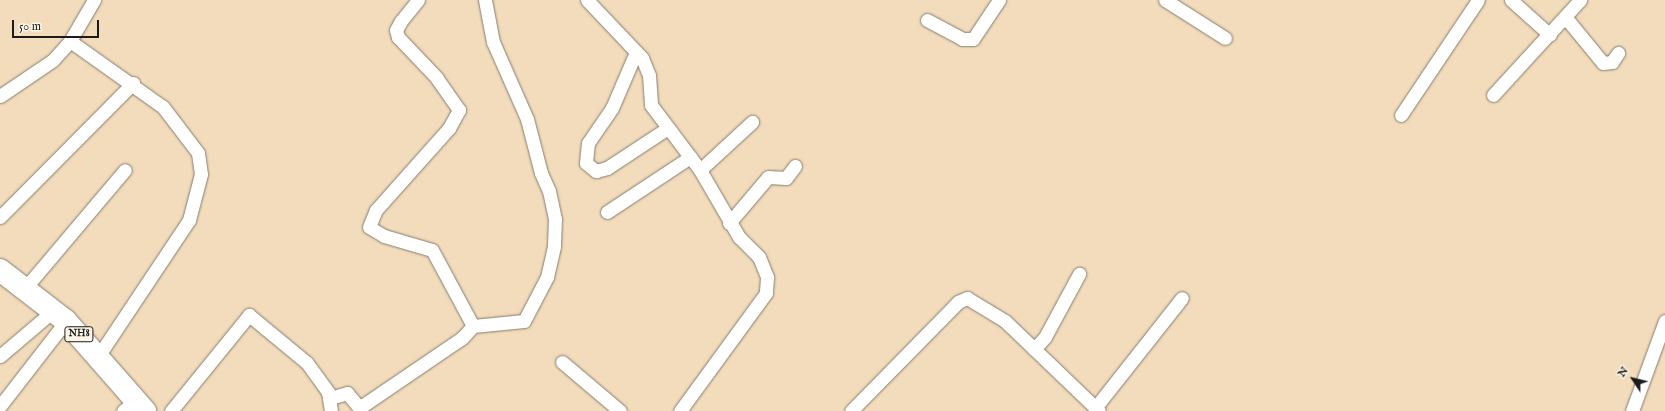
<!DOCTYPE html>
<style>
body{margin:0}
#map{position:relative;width:1665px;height:411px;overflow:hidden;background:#f2dcbc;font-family:"IM FELL English",serif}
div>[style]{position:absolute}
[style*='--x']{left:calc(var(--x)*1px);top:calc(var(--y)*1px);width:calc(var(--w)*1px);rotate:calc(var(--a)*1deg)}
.roads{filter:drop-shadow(0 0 1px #877c6c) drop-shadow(0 0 1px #877c6c)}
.street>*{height:13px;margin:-6.5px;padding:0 6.5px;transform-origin:6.5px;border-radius:6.5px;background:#fff}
.highway>*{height:22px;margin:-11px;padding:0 11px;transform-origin:11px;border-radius:11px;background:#fff}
span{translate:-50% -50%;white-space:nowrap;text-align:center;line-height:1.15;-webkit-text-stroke:3px #fcf5e5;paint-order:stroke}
.shield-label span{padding:1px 3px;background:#fcf5e5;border:1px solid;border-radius:3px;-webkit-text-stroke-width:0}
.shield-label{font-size:10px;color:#1c1c1c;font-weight:700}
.north{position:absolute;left:1613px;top:359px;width:40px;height:40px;-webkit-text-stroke:3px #fcf5e5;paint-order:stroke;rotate:305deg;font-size:11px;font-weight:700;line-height:16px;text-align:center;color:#1c1c1c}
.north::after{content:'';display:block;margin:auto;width:14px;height:18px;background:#1c1c1c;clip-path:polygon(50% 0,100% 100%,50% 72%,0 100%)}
.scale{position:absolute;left:12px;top:20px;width:87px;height:18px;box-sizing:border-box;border:2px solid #1c1c1c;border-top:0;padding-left:5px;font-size:12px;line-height:14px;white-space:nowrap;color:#1c1c1c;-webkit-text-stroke:3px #fcf5e5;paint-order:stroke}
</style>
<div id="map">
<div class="roads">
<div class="street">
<div style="--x:587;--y:0;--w:80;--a:46.5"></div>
<div style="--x:642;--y:58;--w:18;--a:68"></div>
<div style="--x:649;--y:75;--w:30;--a:86"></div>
<div style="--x:651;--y:105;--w:81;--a:53"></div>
<div style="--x:700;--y:170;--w:78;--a:59.8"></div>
<div style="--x:739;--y:237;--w:28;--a:45"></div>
<div style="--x:759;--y:257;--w:22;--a:68"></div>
<div style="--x:767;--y:277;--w:16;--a:94"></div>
<div style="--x:766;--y:293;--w:146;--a:126.1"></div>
<div style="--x:1165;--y:0;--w:71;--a:32.3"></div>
<div style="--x:1511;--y:0;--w:52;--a:41.9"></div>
<div style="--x:1566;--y:18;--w:58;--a:50.6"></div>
<div style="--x:1603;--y:63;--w:9;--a:-6"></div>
<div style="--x:1612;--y:62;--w:11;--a:-56"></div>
<div style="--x:927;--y:20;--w:40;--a:28"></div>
<div style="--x:962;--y:39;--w:11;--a:0"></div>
<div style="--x:973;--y:39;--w:47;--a:-56.3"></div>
<div style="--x:70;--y:41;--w:114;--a:35.4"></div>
<div style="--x:163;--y:107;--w:58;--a:52.7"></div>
<div style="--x:198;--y:153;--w:21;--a:82"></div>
<div style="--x:201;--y:174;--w:48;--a:104.6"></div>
<div style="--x:189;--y:220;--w:162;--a:123.7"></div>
<div style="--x:636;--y:52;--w:61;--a:113.2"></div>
<div style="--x:612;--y:108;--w:42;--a:124.4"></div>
<div style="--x:588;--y:143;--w:20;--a:96"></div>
<div style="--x:586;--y:163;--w:13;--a:39"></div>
<div style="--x:596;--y:171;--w:11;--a:-15"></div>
<div style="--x:607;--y:168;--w:73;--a:-33.3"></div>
<div style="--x:1493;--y:95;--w:129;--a:-47.5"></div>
<div style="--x:0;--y:96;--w:64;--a:-34.2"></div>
<div style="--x:53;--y:60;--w:25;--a:-48"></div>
<div style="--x:70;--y:41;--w:48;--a:-59.7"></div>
<div style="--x:1401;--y:115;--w:138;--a:-56.2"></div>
<div style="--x:700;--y:170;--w:71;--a:-42.7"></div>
<div style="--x:607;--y:212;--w:100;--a:-33.5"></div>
<div style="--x:0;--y:217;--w:189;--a:-45.2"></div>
<div style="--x:729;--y:223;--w:60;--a:-49.7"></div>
<div style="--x:768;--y:177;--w:18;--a:3"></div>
<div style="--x:786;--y:178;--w:15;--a:-53"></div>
<div style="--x:26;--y:287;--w:153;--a:-49.8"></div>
<div style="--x:473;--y:326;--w:51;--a:-5.6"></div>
<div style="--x:524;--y:321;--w:50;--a:-62.4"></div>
<div style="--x:547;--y:277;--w:32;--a:-77"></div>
<div style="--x:554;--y:246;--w:27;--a:-88"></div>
<div style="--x:555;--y:219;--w:29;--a:-102"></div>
<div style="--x:549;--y:191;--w:20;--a:-114"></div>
<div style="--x:541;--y:173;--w:56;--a:-104.5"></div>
<div style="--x:527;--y:119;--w:84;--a:-113.8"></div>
<div style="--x:493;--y:42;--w:43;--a:-100.8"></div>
<div style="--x:1034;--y:349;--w:16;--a:-47"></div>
<div style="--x:1045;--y:337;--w:72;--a:-61.6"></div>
<div style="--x:0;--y:356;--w:71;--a:-40.4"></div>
<div style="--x:562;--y:362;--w:76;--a:40.2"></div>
<div style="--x:330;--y:398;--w:18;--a:-16"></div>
<div style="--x:347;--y:393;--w:17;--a:50"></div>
<div style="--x:358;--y:406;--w:4;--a:0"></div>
<div style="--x:362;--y:406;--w:121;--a:-34.2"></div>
<div style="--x:462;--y:338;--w:16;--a:-47"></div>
<div style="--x:473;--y:326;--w:86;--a:-118.3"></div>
<div style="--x:432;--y:250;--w:50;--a:-163.7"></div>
<div style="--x:384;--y:236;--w:17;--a:-149"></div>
<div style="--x:369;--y:227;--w:18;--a:-68"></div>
<div style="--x:376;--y:210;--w:110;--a:-48.3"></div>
<div style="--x:449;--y:128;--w:21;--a:-61"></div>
<div style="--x:459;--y:110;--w:39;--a:-125"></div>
<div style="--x:437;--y:78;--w:57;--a:-133.6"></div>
<div style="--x:398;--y:37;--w:7;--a:-106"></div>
<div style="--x:396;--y:30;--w:10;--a:-61"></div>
<div style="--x:401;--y:21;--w:27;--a:-51"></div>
<div style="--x:0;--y:406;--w:108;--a:-52.2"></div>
<div style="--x:1095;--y:408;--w:140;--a:-51.7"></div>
<div style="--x:123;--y:411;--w:17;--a:-40"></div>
<div style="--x:171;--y:411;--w:124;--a:-50.9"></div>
<div style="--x:249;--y:315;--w:75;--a:39.6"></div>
<div style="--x:307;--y:363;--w:36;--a:54"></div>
<div style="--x:328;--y:392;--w:19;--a:81"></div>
<div style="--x:851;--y:411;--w:153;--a:-45.5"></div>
<div style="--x:958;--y:302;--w:10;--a:-24"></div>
<div style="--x:967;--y:298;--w:44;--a:31.2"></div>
<div style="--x:1005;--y:321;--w:130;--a:43.8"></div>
<div style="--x:1632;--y:411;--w:96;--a:-69.9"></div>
</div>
<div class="highway">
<div style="--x:0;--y:270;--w:83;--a:37.7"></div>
<div style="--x:66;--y:321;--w:120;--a:48.7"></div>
</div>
</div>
<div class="shield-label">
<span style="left:79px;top:334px">NH8</span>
</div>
<div class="north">N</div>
<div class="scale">50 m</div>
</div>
